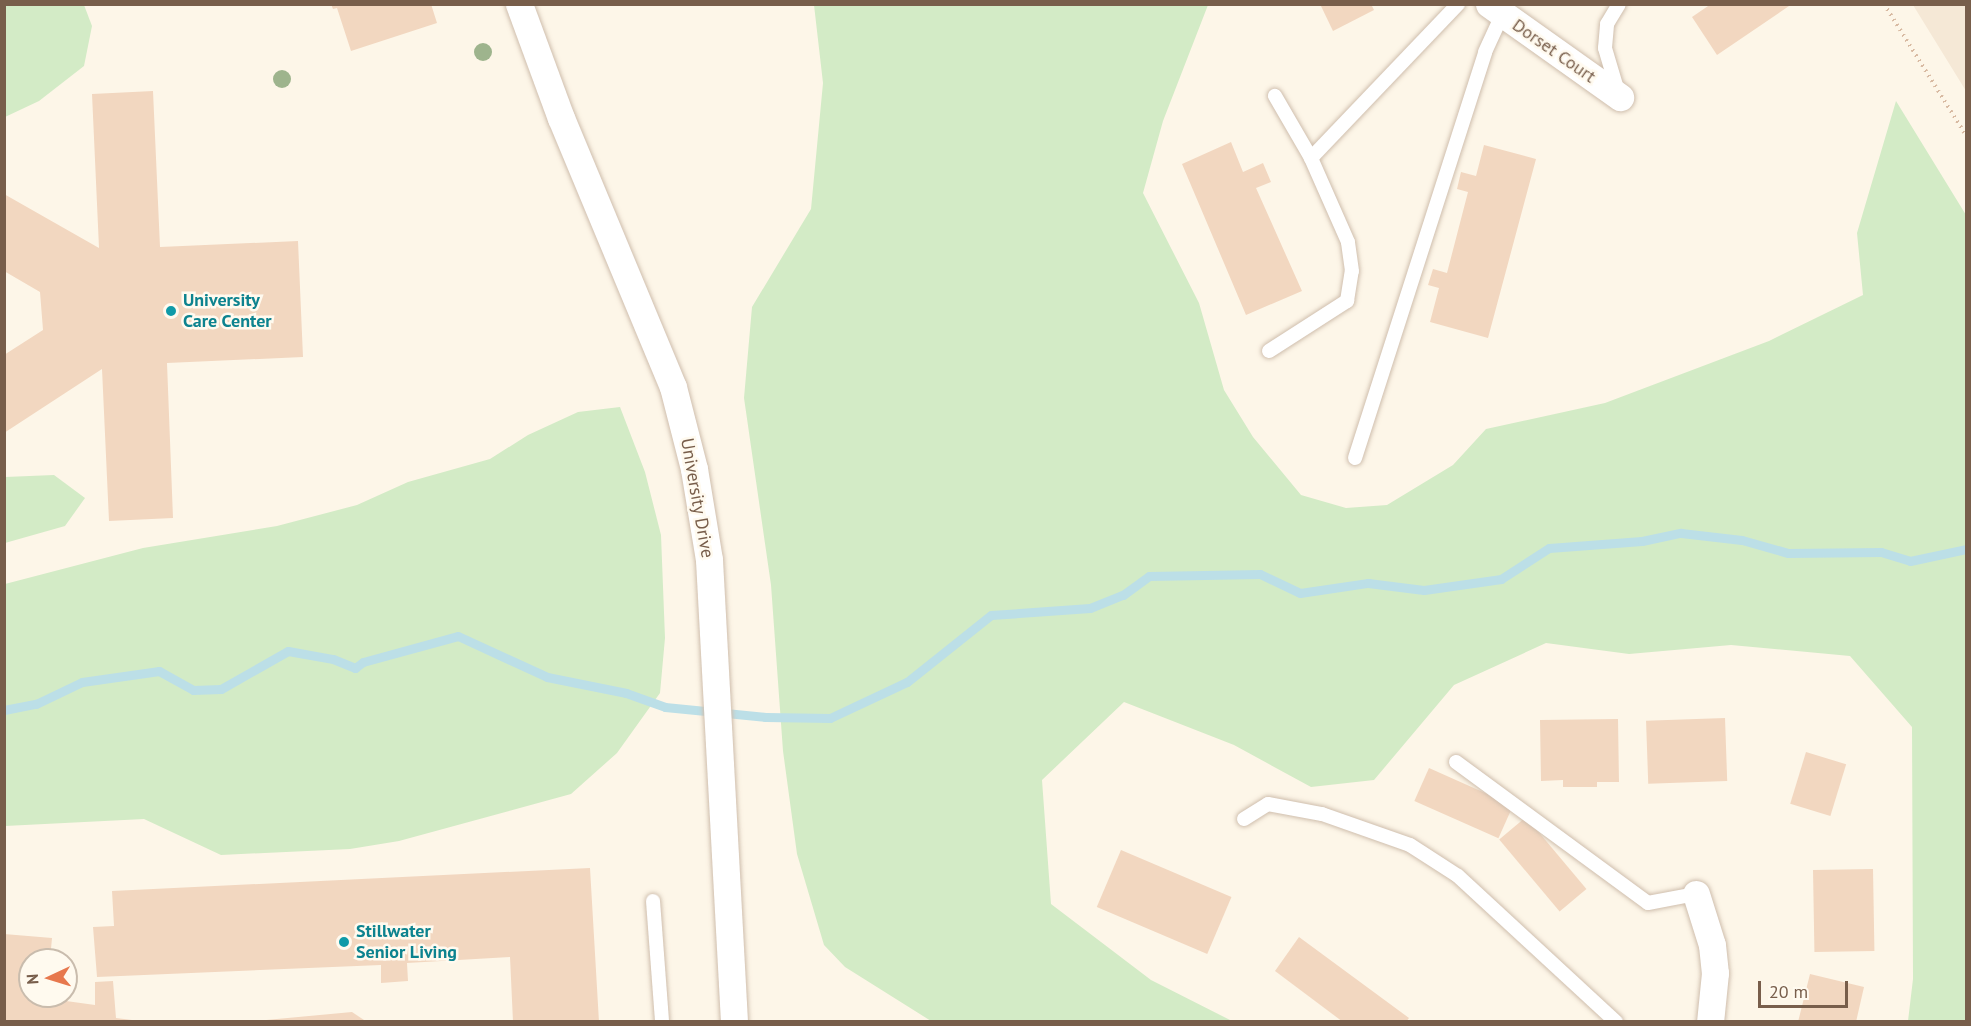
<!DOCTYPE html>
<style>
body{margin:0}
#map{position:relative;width:1971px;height:1026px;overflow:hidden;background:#fdf6e8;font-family:"PT Sans",sans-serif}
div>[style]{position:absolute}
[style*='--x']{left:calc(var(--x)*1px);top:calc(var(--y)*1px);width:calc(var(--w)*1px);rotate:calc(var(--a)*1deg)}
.residential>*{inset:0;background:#f5e8d6}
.green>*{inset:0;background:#d3ebc6}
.stream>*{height:9px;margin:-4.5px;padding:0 4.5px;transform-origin:4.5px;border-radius:4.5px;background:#bcdfe7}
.building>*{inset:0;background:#f2d7c0;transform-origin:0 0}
.path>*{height:4px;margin-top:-2px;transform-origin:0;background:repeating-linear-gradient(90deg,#d8baa2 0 1.5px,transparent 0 6px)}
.roads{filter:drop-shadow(0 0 2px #cfbead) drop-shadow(0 0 2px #cfbead)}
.lane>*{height:14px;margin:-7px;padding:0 7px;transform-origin:7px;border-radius:7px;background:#fff}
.street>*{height:27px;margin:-13.5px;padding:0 13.5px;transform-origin:13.5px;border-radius:13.5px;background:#fff}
.trees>*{width:18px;height:18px;margin:-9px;border-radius:50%;background:#9eb48d}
.dots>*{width:16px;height:16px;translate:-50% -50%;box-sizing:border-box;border:3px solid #fffaef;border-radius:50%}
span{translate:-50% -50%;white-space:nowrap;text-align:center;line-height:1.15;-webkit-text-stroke:5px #fffaef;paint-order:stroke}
.street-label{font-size:18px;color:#785e4b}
.culture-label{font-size:18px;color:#0d838f;font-weight:700}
.left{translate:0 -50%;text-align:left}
.frame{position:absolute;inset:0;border:6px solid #785e4b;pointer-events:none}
.north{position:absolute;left:18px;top:948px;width:60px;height:60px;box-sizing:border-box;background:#fffaef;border:2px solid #c9bcad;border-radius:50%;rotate:266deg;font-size:16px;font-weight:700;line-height:24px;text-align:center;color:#785e4b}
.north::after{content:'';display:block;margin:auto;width:21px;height:27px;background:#e7784d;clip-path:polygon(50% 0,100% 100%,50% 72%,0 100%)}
.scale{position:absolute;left:1758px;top:981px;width:90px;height:27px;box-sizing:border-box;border:3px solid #785e4b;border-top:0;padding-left:8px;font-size:18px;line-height:21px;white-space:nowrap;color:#785e4b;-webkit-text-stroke:4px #fffaef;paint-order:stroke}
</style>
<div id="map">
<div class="residential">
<div style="clip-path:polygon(1913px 5px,1966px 5px,1966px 92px,1966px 91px)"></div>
</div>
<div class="green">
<div style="clip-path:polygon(5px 4px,84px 5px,92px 26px,84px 66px,39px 101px,5px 117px)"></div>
<div style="clip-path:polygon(814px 5px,1208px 5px,1163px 121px,1143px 193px,1199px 303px,1224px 390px,1253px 437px,1301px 495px,1346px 508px,1387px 505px,1453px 465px,1486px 429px,1605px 403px,1769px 341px,1863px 295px,1857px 233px,1896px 101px,1966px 215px,1966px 1021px,1908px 1021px,1913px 979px,1912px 727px,1850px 656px,1731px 645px,1629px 654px,1546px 643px,1454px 685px,1374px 780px,1311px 787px,1234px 745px,1124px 702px,1042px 780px,1051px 904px,1151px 980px,1232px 1021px,931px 1021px,845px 967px,824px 945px,797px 854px,783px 751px,771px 585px,744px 398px,752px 307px,811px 209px,823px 83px)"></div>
<div style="clip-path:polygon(620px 407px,645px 472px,661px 535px,665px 638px,660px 693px,617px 753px,571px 794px,399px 841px,350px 849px,221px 855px,144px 819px,5px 826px,5px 584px,143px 548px,277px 526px,357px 505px,408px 482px,490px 459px,528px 435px,578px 412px)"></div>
<div style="clip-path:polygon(54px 475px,85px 498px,65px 526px,5px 543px,5px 477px)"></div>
</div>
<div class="stream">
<div style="--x:4;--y:710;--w:33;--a:-11"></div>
<div style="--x:36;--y:704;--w:51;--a:-25.6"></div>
<div style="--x:82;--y:682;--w:78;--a:-8.1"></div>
<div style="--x:159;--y:671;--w:39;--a:29"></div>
<div style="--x:193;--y:690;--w:28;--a:-2"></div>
<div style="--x:221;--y:689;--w:77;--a:-29.6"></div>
<div style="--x:288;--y:651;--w:46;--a:10.1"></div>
<div style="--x:333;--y:659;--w:24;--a:22"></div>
<div style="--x:355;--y:668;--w:10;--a:-37"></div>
<div style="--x:363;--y:662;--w:98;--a:-15.3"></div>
<div style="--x:458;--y:636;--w:98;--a:24.7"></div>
<div style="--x:547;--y:677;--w:81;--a:11.4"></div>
<div style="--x:626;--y:693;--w:41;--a:19.7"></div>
<div style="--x:665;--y:707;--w:101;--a:5.7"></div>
<div style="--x:766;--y:717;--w:64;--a:0.9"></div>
<div style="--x:830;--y:718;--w:85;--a:-25.1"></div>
<div style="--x:907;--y:682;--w:107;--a:-38.6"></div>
<div style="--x:991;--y:615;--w:99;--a:-4"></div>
<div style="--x:1090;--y:608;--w:35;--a:-22"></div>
<div style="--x:1123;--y:595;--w:32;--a:-36"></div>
<div style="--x:1149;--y:576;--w:111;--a:-1"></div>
<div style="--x:1260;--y:574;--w:44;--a:25.4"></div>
<div style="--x:1300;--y:593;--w:69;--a:-8.4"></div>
<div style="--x:1368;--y:583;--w:56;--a:7.1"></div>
<div style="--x:1424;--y:590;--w:78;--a:-8.1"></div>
<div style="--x:1501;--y:579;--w:57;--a:-32.9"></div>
<div style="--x:1549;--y:548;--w:93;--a:-4.3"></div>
<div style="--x:1642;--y:541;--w:40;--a:-12"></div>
<div style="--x:1681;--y:533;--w:61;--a:6.5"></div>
<div style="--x:1742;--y:540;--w:48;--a:15.8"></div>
<div style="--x:1788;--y:553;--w:93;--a:-0.6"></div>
<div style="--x:1881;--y:552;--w:30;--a:17"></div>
<div style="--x:1910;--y:561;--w:57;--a:-12.1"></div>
</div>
<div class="building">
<div style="clip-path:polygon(331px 4px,431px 4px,437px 23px,351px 51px,337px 8px,333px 9px)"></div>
<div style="clip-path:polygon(1320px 4px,1371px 4px,1374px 10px,1333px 31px)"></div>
<div style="clip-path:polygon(1711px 4px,1792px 4px,1717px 55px,1692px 17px)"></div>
<div style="clip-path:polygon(153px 91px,160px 247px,298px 241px,303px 357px,167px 363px,173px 518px,109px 521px,102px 369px,4px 433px,4px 355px,43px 330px,40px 292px,4px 271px,4px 194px,99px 248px,92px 94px)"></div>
<div style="clip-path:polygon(1231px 142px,1243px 172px,1263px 163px,1271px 182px,1256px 188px,1302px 291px,1246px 315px,1182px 164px)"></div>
<div style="clip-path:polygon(1484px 145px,1536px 159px,1488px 338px,1430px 322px,1439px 288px,1428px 285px,1433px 269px,1447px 273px,1468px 192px,1457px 189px,1461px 172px,1476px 176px)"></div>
<div style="left:1725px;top:718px;width:63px;height:79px;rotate:88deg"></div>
<div style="clip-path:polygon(1618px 719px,1619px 782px,1597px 782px,1597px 787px,1563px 787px,1563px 780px,1541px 781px,1540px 720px)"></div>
<div style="left:1806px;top:752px;width:42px;height:54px;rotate:17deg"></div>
<div style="left:1429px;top:768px;width:92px;height:36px;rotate:24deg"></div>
<div style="left:1526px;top:817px;width:94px;height:35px;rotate:50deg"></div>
<div style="left:1121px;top:850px;width:120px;height:62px;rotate:23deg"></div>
<div style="clip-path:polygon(590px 868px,599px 1022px,513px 1022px,510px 957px,407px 963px,408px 981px,381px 983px,381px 965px,97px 977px,93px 927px,114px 926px,112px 891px)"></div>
<div style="left:1873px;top:869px;width:82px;height:60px;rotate:89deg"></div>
<div style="clip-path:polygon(4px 934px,52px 938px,50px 960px,30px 960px,30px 996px,95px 1005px,95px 982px,113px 981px,116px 1018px,148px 1022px,4px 1022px)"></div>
<div style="clip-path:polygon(1299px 937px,1409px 1018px,1406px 1022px,1343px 1022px,1275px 971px)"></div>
<div style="clip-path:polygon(1810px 974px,1864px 987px,1856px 1022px,1798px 1022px)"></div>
<div style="clip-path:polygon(352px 1012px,367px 1022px,266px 1022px,266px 1020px)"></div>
</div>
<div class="path">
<div style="--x:1884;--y:4;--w:155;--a:58"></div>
</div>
<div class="roads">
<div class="lane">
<div style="--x:1618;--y:92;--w:46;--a:-106.5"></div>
<div style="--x:1605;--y:48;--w:24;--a:-85"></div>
<div style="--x:1607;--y:24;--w:23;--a:-59"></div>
<div style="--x:1311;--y:158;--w:213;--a:-46.3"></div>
<div style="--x:1269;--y:351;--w:93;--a:-32.7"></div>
<div style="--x:1347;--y:301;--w:30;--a:-81"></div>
<div style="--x:1352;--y:271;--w:29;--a:-98"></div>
<div style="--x:1348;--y:242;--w:92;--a:-113.8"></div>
<div style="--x:1311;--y:158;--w:72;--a:-120.1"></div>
<div style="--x:1355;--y:458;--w:426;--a:-72.2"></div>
<div style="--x:1485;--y:52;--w:41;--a:-65.3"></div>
<div style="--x:1456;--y:762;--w:238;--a:36.3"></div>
<div style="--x:1648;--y:903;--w:49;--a:-10.6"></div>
<div style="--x:1244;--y:819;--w:28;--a:-32"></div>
<div style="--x:1268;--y:804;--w:55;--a:10.5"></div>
<div style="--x:1322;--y:814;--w:93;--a:19.4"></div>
<div style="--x:1410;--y:845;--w:57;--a:32.9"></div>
<div style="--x:1458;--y:876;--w:215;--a:42.7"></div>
<div style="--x:653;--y:901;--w:121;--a:85.7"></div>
</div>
<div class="street">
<div style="--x:519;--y:4;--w:121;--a:69.8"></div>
<div style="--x:561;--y:118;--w:291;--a:67.4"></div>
<div style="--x:673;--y:387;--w:85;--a:75.6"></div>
<div style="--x:694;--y:469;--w:92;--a:80.6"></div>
<div style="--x:709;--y:560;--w:463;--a:86.9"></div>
<div style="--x:1489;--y:4;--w:161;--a:35.4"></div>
<div style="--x:1696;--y:894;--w:53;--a:72.6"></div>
<div style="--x:1712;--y:945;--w:28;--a:84"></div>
<div style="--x:1715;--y:973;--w:49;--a:95.8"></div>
</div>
</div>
<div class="trees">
<div style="left:483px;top:52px"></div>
<div style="left:282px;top:79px"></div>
</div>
<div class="dots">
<div style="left:171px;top:311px;background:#0f9aa8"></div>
<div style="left:344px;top:942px;background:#0f9aa8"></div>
</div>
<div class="street-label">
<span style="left:1554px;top:51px;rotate:35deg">Dorset Court</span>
<span style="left:697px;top:498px;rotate:80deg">University Drive</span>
</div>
<div class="culture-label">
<span class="left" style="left:183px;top:311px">University<br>Care Center</span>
<span class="left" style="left:356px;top:942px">Stillwater<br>Senior Living</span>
</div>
<div class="frame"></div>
<div class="north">N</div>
<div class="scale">20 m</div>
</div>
